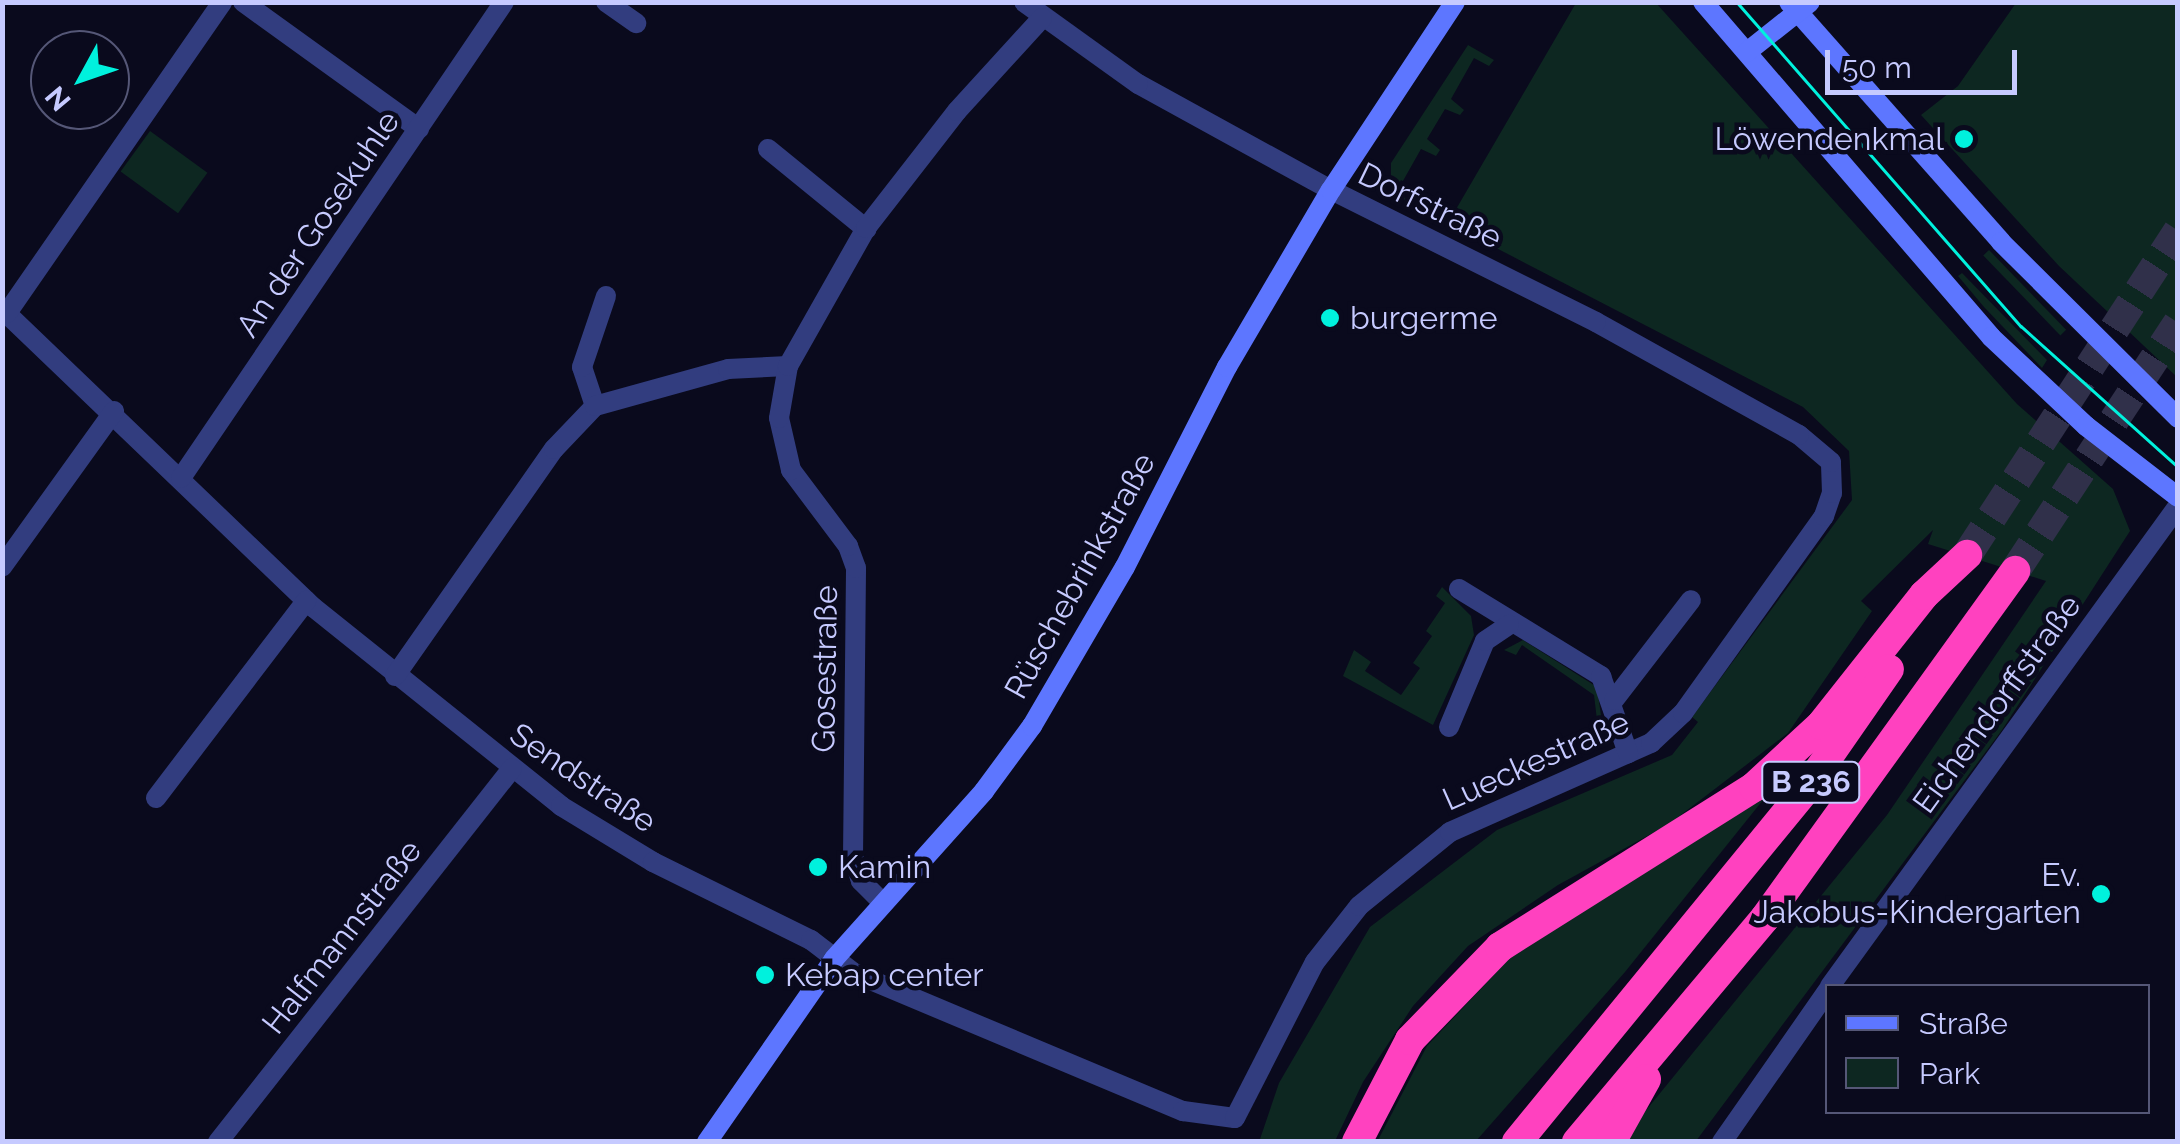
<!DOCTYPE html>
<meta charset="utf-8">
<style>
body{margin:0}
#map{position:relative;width:2180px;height:1144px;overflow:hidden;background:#0a0a1d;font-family:Raleway,sans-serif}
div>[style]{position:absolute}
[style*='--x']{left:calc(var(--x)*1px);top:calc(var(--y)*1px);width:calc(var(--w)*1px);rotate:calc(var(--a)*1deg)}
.green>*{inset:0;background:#0d2721;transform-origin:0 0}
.highway-tunnel>*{height:30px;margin-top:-15px;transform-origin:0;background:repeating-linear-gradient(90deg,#30304a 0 30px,transparent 0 45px)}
.street>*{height:20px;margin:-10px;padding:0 10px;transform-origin:10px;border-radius:10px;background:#323d7f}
.secondary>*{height:20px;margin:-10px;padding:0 10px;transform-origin:10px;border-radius:10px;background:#5d76ff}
.highway>*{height:30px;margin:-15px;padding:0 15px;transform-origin:15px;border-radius:15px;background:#ff41bf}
.tram>*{height:2.5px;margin:-1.25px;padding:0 1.25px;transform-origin:1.25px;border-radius:1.25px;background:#00f1dd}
.dots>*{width:28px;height:28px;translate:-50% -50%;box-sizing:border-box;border:5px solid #0a0a1d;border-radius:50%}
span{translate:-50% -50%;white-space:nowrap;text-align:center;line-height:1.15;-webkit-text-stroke:9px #0a0a1d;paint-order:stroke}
.shield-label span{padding:2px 8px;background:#0a0a1d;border:2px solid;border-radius:8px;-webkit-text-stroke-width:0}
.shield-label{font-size:30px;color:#c6caff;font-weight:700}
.poi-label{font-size:32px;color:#c6caff}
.right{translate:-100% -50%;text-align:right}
.left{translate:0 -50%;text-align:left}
.street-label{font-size:32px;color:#c6caff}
.frame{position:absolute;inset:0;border:5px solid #c6caff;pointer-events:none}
.legend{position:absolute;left:1825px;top:984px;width:325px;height:130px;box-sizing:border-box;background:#0a0a1d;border:2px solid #555777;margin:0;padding:12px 18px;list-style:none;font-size:30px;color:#c6caff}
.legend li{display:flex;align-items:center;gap:20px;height:50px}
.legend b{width:50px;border:2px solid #555777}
.north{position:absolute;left:30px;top:30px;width:100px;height:100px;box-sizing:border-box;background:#0a0a1d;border:2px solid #555777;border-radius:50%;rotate:230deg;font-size:28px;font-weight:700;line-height:40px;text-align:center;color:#c6caff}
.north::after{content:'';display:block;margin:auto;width:35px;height:45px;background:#00f1dd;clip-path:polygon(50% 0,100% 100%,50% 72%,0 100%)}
.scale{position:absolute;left:1825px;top:50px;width:192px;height:45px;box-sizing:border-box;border:5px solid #c6caff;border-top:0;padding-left:12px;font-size:30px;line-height:35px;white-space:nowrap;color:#c6caff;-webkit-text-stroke:8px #0a0a1d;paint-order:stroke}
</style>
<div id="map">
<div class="green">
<div style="clip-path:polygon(1576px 3px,1656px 3px,2017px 404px,2113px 489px,2130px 531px,2002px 730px,1696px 1141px,1621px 1141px,1887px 815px,2046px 581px,1928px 544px,1933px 530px,1861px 601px,1872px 611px,1788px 733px,1669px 824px,1558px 885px,1468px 946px,1413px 1006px,1363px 1082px,1335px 1141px,1259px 1142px,1279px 1083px,1370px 927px,1497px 830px,1672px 755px,1698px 722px,1692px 717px,1852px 500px,1849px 451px,1803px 407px,1448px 223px)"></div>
<div style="clip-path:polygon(2016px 3px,2177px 3px,2177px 377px,2059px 266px,1921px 115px,1958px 86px)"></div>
<div style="clip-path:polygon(1468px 45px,1494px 60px,1489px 66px,1474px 58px,1451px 99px,1464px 110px,1460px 115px,1445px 109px,1427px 139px,1440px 150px,1436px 156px,1421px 149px,1399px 188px,1409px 203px,1391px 191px,1391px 163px)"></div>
<div style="left:150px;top:131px;width:71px;height:50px;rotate:36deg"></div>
<div style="left:1989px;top:250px;width:111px;height:8px;rotate:46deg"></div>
<div style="clip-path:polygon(1962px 273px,2047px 360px,2042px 368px,1984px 307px,1958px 276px)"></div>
<div style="clip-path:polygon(1442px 587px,1471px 616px,1474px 635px,1433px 725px,1343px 676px,1354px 650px,1371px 662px,1365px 671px,1401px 695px,1420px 668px,1413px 663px,1432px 636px,1426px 631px,1445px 603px,1436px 596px)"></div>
<div style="clip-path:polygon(1523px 640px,1597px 687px,1605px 744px,1600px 745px,1594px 695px,1522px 645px,1516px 655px,1504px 650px)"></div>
<div style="clip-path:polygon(1757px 798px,1763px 800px,1625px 972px,1476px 1141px,1377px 1142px,1427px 1046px,1509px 959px)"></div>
</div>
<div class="highway-tunnel">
<div style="--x:1967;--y:555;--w:387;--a:-56.9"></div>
<div style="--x:2015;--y:571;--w:297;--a:-56.7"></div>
</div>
<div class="street">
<div style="--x:243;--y:2;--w:217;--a:35.8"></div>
<div style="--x:606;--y:2;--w:37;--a:35"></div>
<div style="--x:768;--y:149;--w:127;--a:39.2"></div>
<div style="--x:2;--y:309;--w:431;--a:43.8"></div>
<div style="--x:313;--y:607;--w:318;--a:38.7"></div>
<div style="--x:561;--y:806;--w:108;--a:31.3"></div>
<div style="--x:653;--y:862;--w:176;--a:26.3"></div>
<div style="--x:811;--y:940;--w:54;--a:37.5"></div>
<div style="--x:854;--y:973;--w:357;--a:22.8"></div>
<div style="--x:1183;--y:1111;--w:52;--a:7.7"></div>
<div style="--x:1235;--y:1118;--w:175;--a:-62.9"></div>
<div style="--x:1315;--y:962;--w:71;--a:-51.8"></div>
<div style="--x:1359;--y:906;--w:117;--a:-39.1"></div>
<div style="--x:1450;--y:832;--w:220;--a:-23.9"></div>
<div style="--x:1651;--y:743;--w:44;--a:-43.2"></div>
<div style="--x:1683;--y:713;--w:242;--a:-54.4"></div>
<div style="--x:1824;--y:516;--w:24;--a:-71"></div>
<div style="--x:1832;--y:493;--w:31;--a:-92"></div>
<div style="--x:1831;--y:462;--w:42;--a:-139.8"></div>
<div style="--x:1799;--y:435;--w:232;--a:-150.9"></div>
<div style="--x:1596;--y:322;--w:296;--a:-153.5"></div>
<div style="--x:1331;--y:190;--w:220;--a:-151.2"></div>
<div style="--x:1138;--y:84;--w:140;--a:-144.3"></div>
<div style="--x:7;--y:313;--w:378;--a:-55.3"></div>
<div style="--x:595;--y:406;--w:41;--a:-108.4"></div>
<div style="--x:582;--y:367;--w:75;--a:-71.3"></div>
<div style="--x:181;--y:478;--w:575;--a:-55.84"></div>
<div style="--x:2;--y:567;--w:192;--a:-54.3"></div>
<div style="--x:1459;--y:589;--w:167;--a:31.5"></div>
<div style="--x:1601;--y:676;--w:82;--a:70.7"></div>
<div style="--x:395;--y:676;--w:277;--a:-55"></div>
<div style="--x:554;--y:449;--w:59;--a:-46.4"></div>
<div style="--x:595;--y:406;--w:138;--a:-15.5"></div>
<div style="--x:728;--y:369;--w:60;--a:-2.9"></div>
<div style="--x:1614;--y:700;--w:126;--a:-52.4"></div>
<div style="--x:1449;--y:727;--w:93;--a:-67.3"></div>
<div style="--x:1485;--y:641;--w:29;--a:-34"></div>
<div style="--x:156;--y:798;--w:248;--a:-52.7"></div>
<div style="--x:882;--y:902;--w:30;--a:-135"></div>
<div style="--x:861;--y:881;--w:25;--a:-108"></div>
<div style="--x:853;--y:857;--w:289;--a:-89.4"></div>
<div style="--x:856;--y:568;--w:23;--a:-110"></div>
<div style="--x:848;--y:546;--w:95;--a:-126.9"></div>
<div style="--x:791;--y:470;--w:53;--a:-103"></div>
<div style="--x:779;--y:418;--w:53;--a:-80.2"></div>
<div style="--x:788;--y:366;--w:159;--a:-60.5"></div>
<div style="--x:866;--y:228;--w:148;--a:-52.1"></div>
<div style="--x:957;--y:111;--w:126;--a:-47.6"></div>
<div style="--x:1830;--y:986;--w:593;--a:-54.06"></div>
<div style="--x:218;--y:1142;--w:475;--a:-51.8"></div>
<div style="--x:1722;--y:1142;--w:185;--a:-55.1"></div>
</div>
<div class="secondary">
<div style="--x:1703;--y:2;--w:442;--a:49.3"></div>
<div style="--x:1991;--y:337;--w:130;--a:43.1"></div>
<div style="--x:2086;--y:426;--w:116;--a:37.7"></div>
<div style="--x:1789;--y:2;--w:320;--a:48.5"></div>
<div style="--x:2001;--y:242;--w:250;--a:44.8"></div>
<div style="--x:1747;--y:52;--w:80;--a:-38.4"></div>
<div style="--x:707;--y:1142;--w:223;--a:-55.2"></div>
<div style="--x:834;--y:959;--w:225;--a:-48.2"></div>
<div style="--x:984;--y:791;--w:81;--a:-53.6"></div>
<div style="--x:1032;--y:726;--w:184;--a:-59.7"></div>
<div style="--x:1125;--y:567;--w:225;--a:-63"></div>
<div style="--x:1227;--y:367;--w:205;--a:-59.6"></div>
<div style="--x:1331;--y:190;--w:225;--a:-56.6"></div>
</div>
<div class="highway">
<div style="--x:1357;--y:1142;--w:115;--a:-62.5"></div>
<div style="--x:1410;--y:1040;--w:129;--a:-45.9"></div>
<div style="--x:1500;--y:947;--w:300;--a:-32.2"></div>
<div style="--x:1754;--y:787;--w:91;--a:-42.8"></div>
<div style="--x:1821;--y:725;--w:166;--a:-51.6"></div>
<div style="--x:1924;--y:595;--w:59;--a:-42.9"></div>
<div style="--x:1517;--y:1142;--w:455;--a:-50.7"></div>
<div style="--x:1805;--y:790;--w:147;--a:-55.2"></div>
<div style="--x:1577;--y:1142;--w:292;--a:-50"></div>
<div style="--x:1765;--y:918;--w:428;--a:-54.2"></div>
<div style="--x:1611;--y:1142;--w:72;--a:-60.9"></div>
</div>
<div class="tram">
<div style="--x:1737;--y:2;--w:431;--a:48.8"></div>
<div style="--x:2021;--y:326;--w:211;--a:41.9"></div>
</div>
<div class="dots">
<div style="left:1964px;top:139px;background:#00f1dd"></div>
<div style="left:1330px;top:318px;background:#00f1dd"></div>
<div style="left:818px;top:867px;background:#00f1dd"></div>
<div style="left:2101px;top:894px;background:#00f1dd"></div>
<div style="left:765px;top:975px;background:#00f1dd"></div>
</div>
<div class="shield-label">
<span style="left:1811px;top:782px">B 236</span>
</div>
<div class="poi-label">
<span class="right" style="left:1944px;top:139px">Löwendenkmal</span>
<span class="left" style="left:1350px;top:318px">burgerme</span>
<span class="left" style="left:838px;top:867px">Kamin</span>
<span class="right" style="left:2081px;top:894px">Ev.<br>Jakobus-Kindergarten</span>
<span class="left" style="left:785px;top:975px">Kebap center</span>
</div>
<div class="street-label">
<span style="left:1430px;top:206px;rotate:26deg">Dorfstraße</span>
<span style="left:318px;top:224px;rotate:-56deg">An der Gosekuhle</span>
<span style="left:1080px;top:576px;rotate:-61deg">Rüschebrinkstraße</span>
<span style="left:825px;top:669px;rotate:-89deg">Gosestraße</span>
<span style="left:1997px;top:704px;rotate:-54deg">Eichendorffstraße</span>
<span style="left:1536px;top:761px;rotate:-24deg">Lueckestraße</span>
<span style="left:583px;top:778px;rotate:34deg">Sendstraße</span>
<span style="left:342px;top:937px;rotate:-52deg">Halfmannstraße</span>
</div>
<div class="frame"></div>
<ul class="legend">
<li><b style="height:12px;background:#5d76ff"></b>Straße</li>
<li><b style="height:28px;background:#0d2721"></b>Park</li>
</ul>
<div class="north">N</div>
<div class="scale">50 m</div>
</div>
